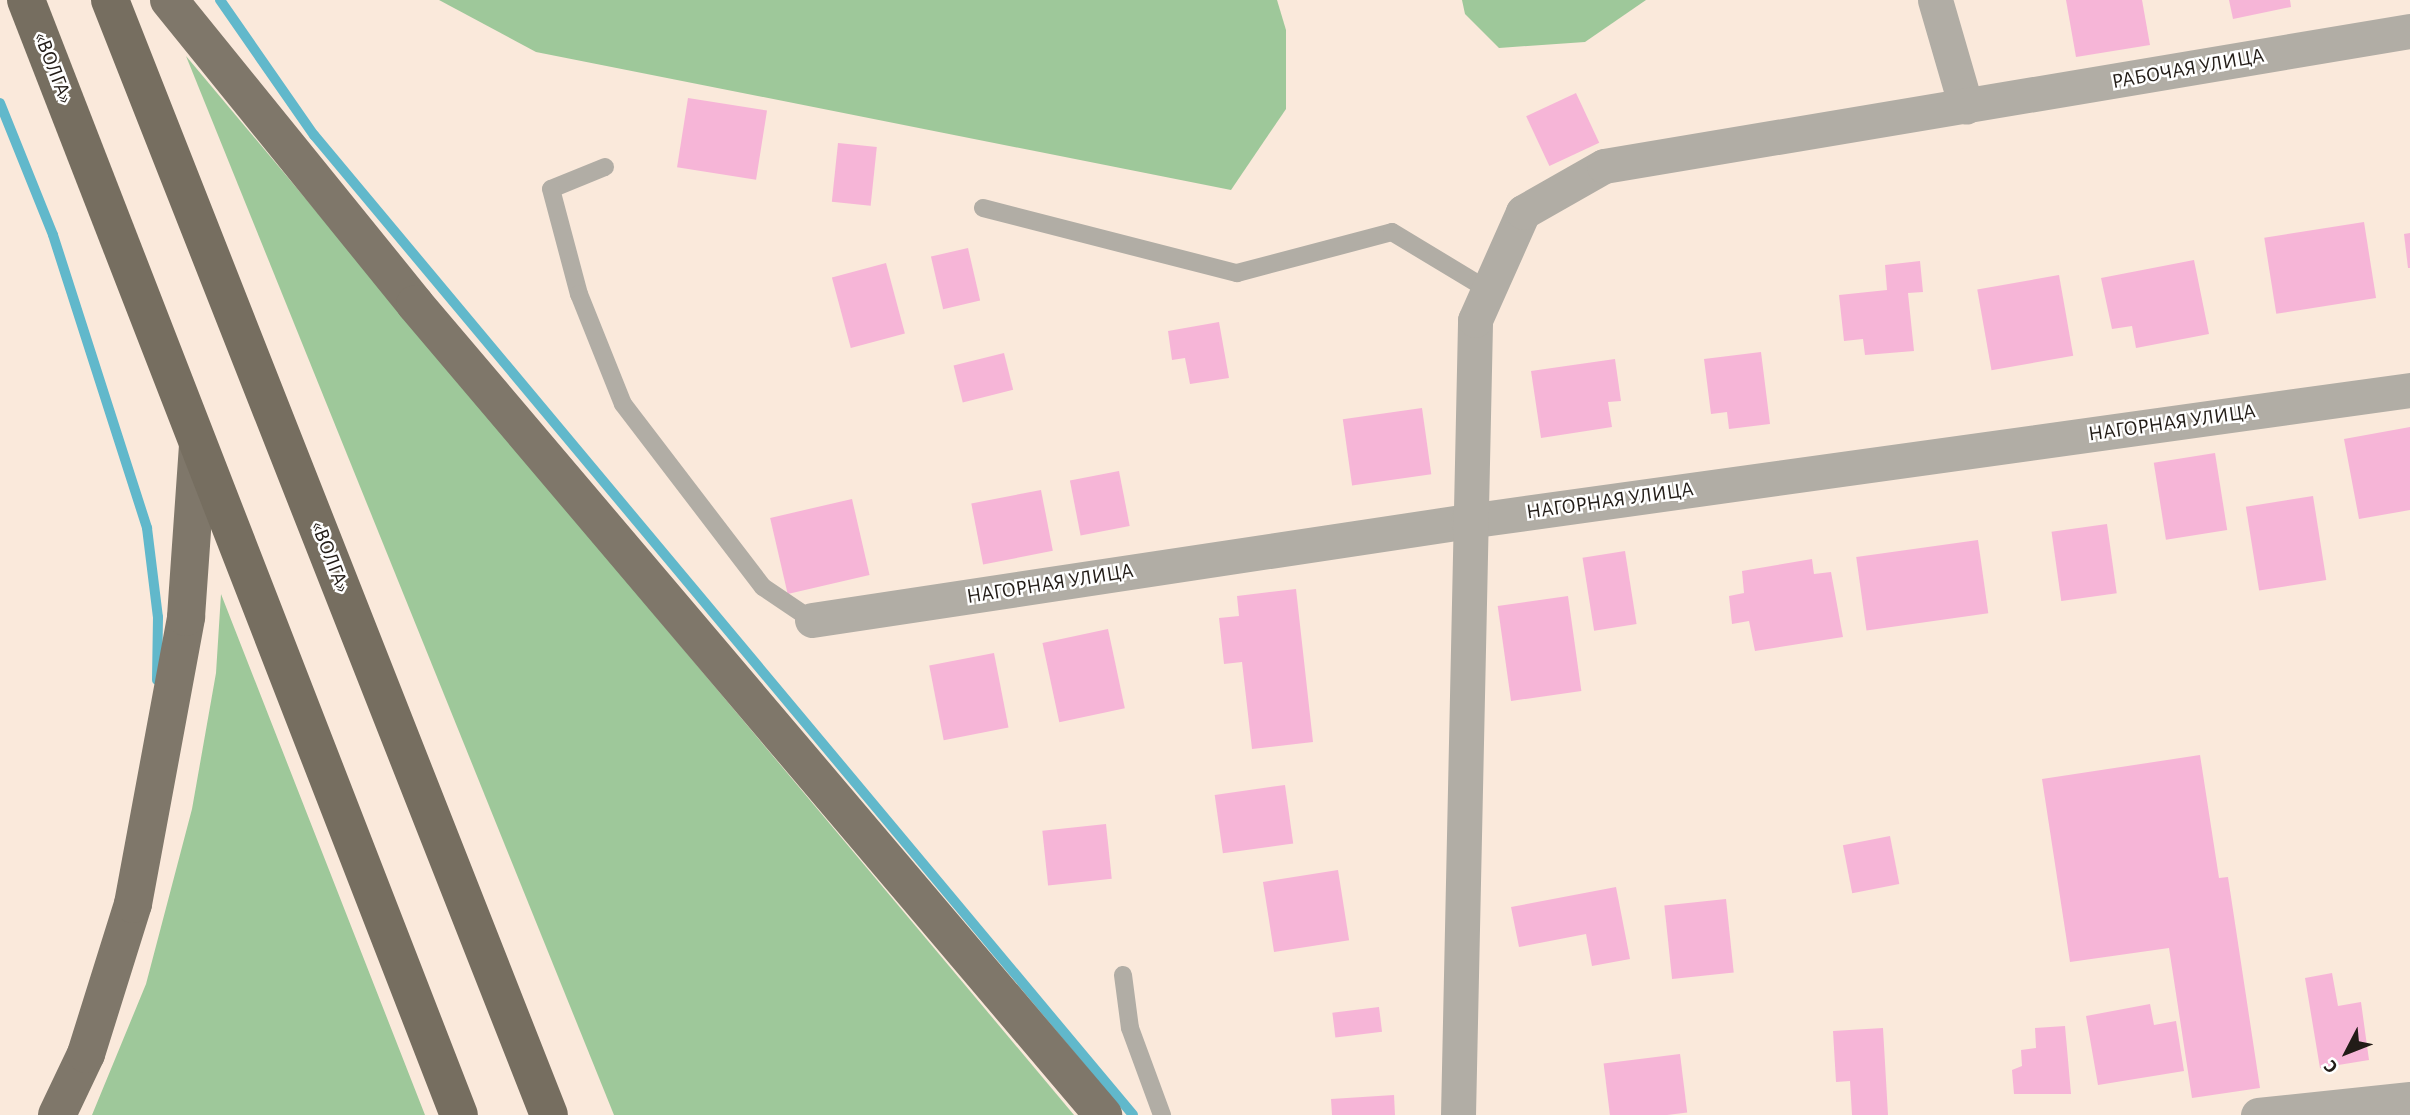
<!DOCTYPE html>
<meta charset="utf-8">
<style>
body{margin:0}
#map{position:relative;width:2410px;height:1115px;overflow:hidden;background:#fae9db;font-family:"Alegreya Sans",sans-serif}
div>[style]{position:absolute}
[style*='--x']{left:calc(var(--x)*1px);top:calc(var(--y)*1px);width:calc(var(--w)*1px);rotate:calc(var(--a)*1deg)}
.green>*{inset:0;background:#9ec89a}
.stream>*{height:10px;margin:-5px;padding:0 5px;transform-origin:5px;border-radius:5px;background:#61b8cb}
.building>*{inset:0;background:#f6b5d7;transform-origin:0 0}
.service>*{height:18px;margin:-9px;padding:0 9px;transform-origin:9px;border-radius:9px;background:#b1ada5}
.minor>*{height:35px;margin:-17.5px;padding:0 17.5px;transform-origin:17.5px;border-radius:17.5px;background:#b1ada5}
.primary>*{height:38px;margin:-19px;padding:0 19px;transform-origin:19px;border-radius:19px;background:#7f776a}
.trunk>*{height:38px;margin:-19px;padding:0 19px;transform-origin:19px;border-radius:19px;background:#766e60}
span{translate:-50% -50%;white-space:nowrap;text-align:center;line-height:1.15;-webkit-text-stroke:5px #fff;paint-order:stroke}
.street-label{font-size:21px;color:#221c17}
.north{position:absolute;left:2312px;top:1017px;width:70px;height:70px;-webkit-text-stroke:5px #fff;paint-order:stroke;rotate:228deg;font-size:19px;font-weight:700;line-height:28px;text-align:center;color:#221c17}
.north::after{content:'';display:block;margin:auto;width:24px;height:32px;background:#221c17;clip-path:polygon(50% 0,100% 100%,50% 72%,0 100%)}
</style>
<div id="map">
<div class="green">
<div style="clip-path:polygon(439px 0,1277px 0,1286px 30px,1286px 109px,1231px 190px,536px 52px)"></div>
<div style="clip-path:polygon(1462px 0,1646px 0,1585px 42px,1499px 48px,1465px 14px)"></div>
<div style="clip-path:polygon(186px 56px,1074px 1115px,614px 1115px)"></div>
<div style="clip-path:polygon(221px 594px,425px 1115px,92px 1115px,146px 984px,192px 809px,216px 673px)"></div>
</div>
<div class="stream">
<div style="--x:220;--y:0;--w:165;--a:55.2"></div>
<div style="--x:314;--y:135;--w:1277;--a:50.11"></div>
<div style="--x:0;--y:103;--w:142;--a:68.1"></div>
<div style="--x:53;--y:235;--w:308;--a:72.2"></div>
<div style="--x:147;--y:528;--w:90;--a:83"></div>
<div style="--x:158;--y:617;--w:63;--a:90.9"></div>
</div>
<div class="building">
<div style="clip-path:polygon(2066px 0,2142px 0,2150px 45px,2076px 57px)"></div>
<div style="clip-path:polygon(2229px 0,2290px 0,2291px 7px,2233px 19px)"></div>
<div style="left:1576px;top:93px;width:55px;height:55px;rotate:65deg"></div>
<div style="left:688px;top:98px;width:80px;height:70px;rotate:9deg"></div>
<div style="left:838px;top:143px;width:39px;height:59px;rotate:6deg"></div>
<div style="left:2364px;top:222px;width:77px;height:101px;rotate:81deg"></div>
<div style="clip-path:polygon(2410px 233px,2410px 268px,2408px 268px,2404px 234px)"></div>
<div style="left:968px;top:248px;width:54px;height:38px;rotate:77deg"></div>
<div style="clip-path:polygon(2194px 260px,2209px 334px,2136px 348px,2132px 326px,2112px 329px,2101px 278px)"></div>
<div style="clip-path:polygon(1920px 261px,1923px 292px,1908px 293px,1914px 351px,1865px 355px,1863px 339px,1844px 341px,1839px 295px,1887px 290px,1885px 265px)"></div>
<div style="left:886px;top:263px;width:73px;height:56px;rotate:75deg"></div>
<div style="left:2059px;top:275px;width:82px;height:83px;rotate:80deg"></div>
<div style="clip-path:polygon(1219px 322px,1229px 378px,1190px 384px,1185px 358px,1172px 360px,1168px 331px)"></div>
<div style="clip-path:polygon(1761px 352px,1770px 424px,1729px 429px,1727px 412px,1711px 414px,1704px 359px)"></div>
<div style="left:1004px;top:353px;width:38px;height:52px;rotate:76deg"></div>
<div style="clip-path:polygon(1615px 359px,1621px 401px,1608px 402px,1612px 427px,1541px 438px,1531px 371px)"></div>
<div style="left:1422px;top:408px;width:67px;height:80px;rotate:82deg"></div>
<div style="clip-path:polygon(2410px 427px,2410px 510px,2359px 519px,2344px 439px)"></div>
<div style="left:2215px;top:453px;width:78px;height:62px;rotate:81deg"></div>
<div style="left:1119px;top:471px;width:56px;height:50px;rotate:79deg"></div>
<div style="left:1041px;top:490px;width:62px;height:71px;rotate:79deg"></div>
<div style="left:2313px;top:496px;width:85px;height:68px;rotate:81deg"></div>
<div style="left:852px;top:499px;width:78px;height:84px;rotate:77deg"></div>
<div style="left:2107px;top:524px;width:70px;height:56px;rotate:82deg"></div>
<div style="left:1978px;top:540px;width:74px;height:123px;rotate:82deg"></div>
<div style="left:1625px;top:551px;width:74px;height:43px;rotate:81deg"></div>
<div style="clip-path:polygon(1812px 559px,1814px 574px,1831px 572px,1843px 637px,1755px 651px,1749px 621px,1732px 624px,1729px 596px,1744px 593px,1742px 571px)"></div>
<div style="clip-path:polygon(1296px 589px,1313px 742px,1252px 749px,1242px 662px,1224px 664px,1219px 618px,1239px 616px,1237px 596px)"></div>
<div style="left:1568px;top:596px;width:96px;height:71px;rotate:82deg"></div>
<div style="left:1108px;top:629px;width:81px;height:67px;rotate:78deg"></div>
<div style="left:994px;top:653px;width:76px;height:66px;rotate:79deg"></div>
<div style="clip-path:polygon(2200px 755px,2219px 878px,2228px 877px,2260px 1088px,2192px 1098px,2169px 948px,2070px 962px,2042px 779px)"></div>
<div style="left:1285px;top:785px;width:59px;height:71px;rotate:82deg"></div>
<div style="left:1106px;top:824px;width:55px;height:64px;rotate:84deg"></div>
<div style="left:1890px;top:836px;width:49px;height:48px;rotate:79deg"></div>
<div style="left:1338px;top:870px;width:71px;height:76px;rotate:81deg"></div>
<div style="clip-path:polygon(1616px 887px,1630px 959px,1592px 966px,1586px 934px,1519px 947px,1511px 907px)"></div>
<div style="left:1726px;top:899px;width:74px;height:62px;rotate:84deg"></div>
<div style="clip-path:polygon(2332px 973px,2338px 1006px,2361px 1002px,2369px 1060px,2320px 1068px,2305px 978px)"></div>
<div style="clip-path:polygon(2150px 1004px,2154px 1025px,2176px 1021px,2184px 1071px,2098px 1085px,2086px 1016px)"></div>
<div style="left:1379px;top:1007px;width:25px;height:47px;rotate:83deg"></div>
<div style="clip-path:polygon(2065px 1026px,2071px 1094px,2014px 1094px,2012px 1070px,2022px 1066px,2021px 1050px,2036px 1048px,2035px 1028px)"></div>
<div style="clip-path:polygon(1883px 1028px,1888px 1115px,1852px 1115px,1850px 1081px,1836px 1082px,1833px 1031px)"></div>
<div style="left:1680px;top:1054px;width:59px;height:77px;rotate:83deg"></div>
<div style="clip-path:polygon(1394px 1095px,1395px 1115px,1332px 1115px,1331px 1099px)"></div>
</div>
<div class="service">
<div style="--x:605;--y:167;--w:58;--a:157.8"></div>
<div style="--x:551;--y:189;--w:109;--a:75.1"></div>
<div style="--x:579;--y:294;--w:118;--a:68.2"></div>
<div style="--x:623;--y:404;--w:230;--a:52.6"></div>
<div style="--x:763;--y:587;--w:59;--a:34"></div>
<div style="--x:983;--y:208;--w:262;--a:14.4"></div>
<div style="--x:1237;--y:273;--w:160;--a:-14.8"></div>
<div style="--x:1392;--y:232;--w:112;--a:31.1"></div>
<div style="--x:1123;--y:975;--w:53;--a:82.5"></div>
<div style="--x:1130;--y:1028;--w:93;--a:69.8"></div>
</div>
<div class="minor">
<div style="--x:1935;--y:0;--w:111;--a:73.8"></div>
<div style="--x:812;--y:620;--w:663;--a:-8.58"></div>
<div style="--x:1468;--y:521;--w:951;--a:-7.92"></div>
<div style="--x:1458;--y:1115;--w:795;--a:-88.77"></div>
<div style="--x:1475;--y:320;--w:118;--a:-66"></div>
<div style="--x:1523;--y:212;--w:93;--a:-29.6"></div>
<div style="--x:1604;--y:166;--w:817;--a:-9.51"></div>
<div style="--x:2258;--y:1115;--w:153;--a:-6"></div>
</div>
<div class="primary">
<div style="--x:169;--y:0;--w:391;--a:51"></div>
<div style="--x:415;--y:304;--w:1064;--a:49.69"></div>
<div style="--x:57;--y:1115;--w:68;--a:-64.6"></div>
<div style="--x:86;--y:1054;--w:157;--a:-72.6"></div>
<div style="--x:133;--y:904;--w:292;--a:-79.5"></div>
<div style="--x:186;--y:617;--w:172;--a:-86"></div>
</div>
<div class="trunk">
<div style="--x:26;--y:0;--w:1196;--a:68.78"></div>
<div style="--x:110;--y:0;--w:1198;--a:68.51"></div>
</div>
<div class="street-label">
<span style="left:53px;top:68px;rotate:69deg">«ВОЛГА»</span>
<span style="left:2188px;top:69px;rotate:-10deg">РАБОЧАЯ УЛИЦА</span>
<span style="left:2172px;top:423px;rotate:-8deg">НАГОРНАЯ УЛИЦА</span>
<span style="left:1610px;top:501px;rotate:-8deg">НАГОРНАЯ УЛИЦА</span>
<span style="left:330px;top:557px;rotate:69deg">«ВОЛГА»</span>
<span style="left:1050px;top:584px;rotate:-9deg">НАГОРНАЯ УЛИЦА</span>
</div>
<div class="north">С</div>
</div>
